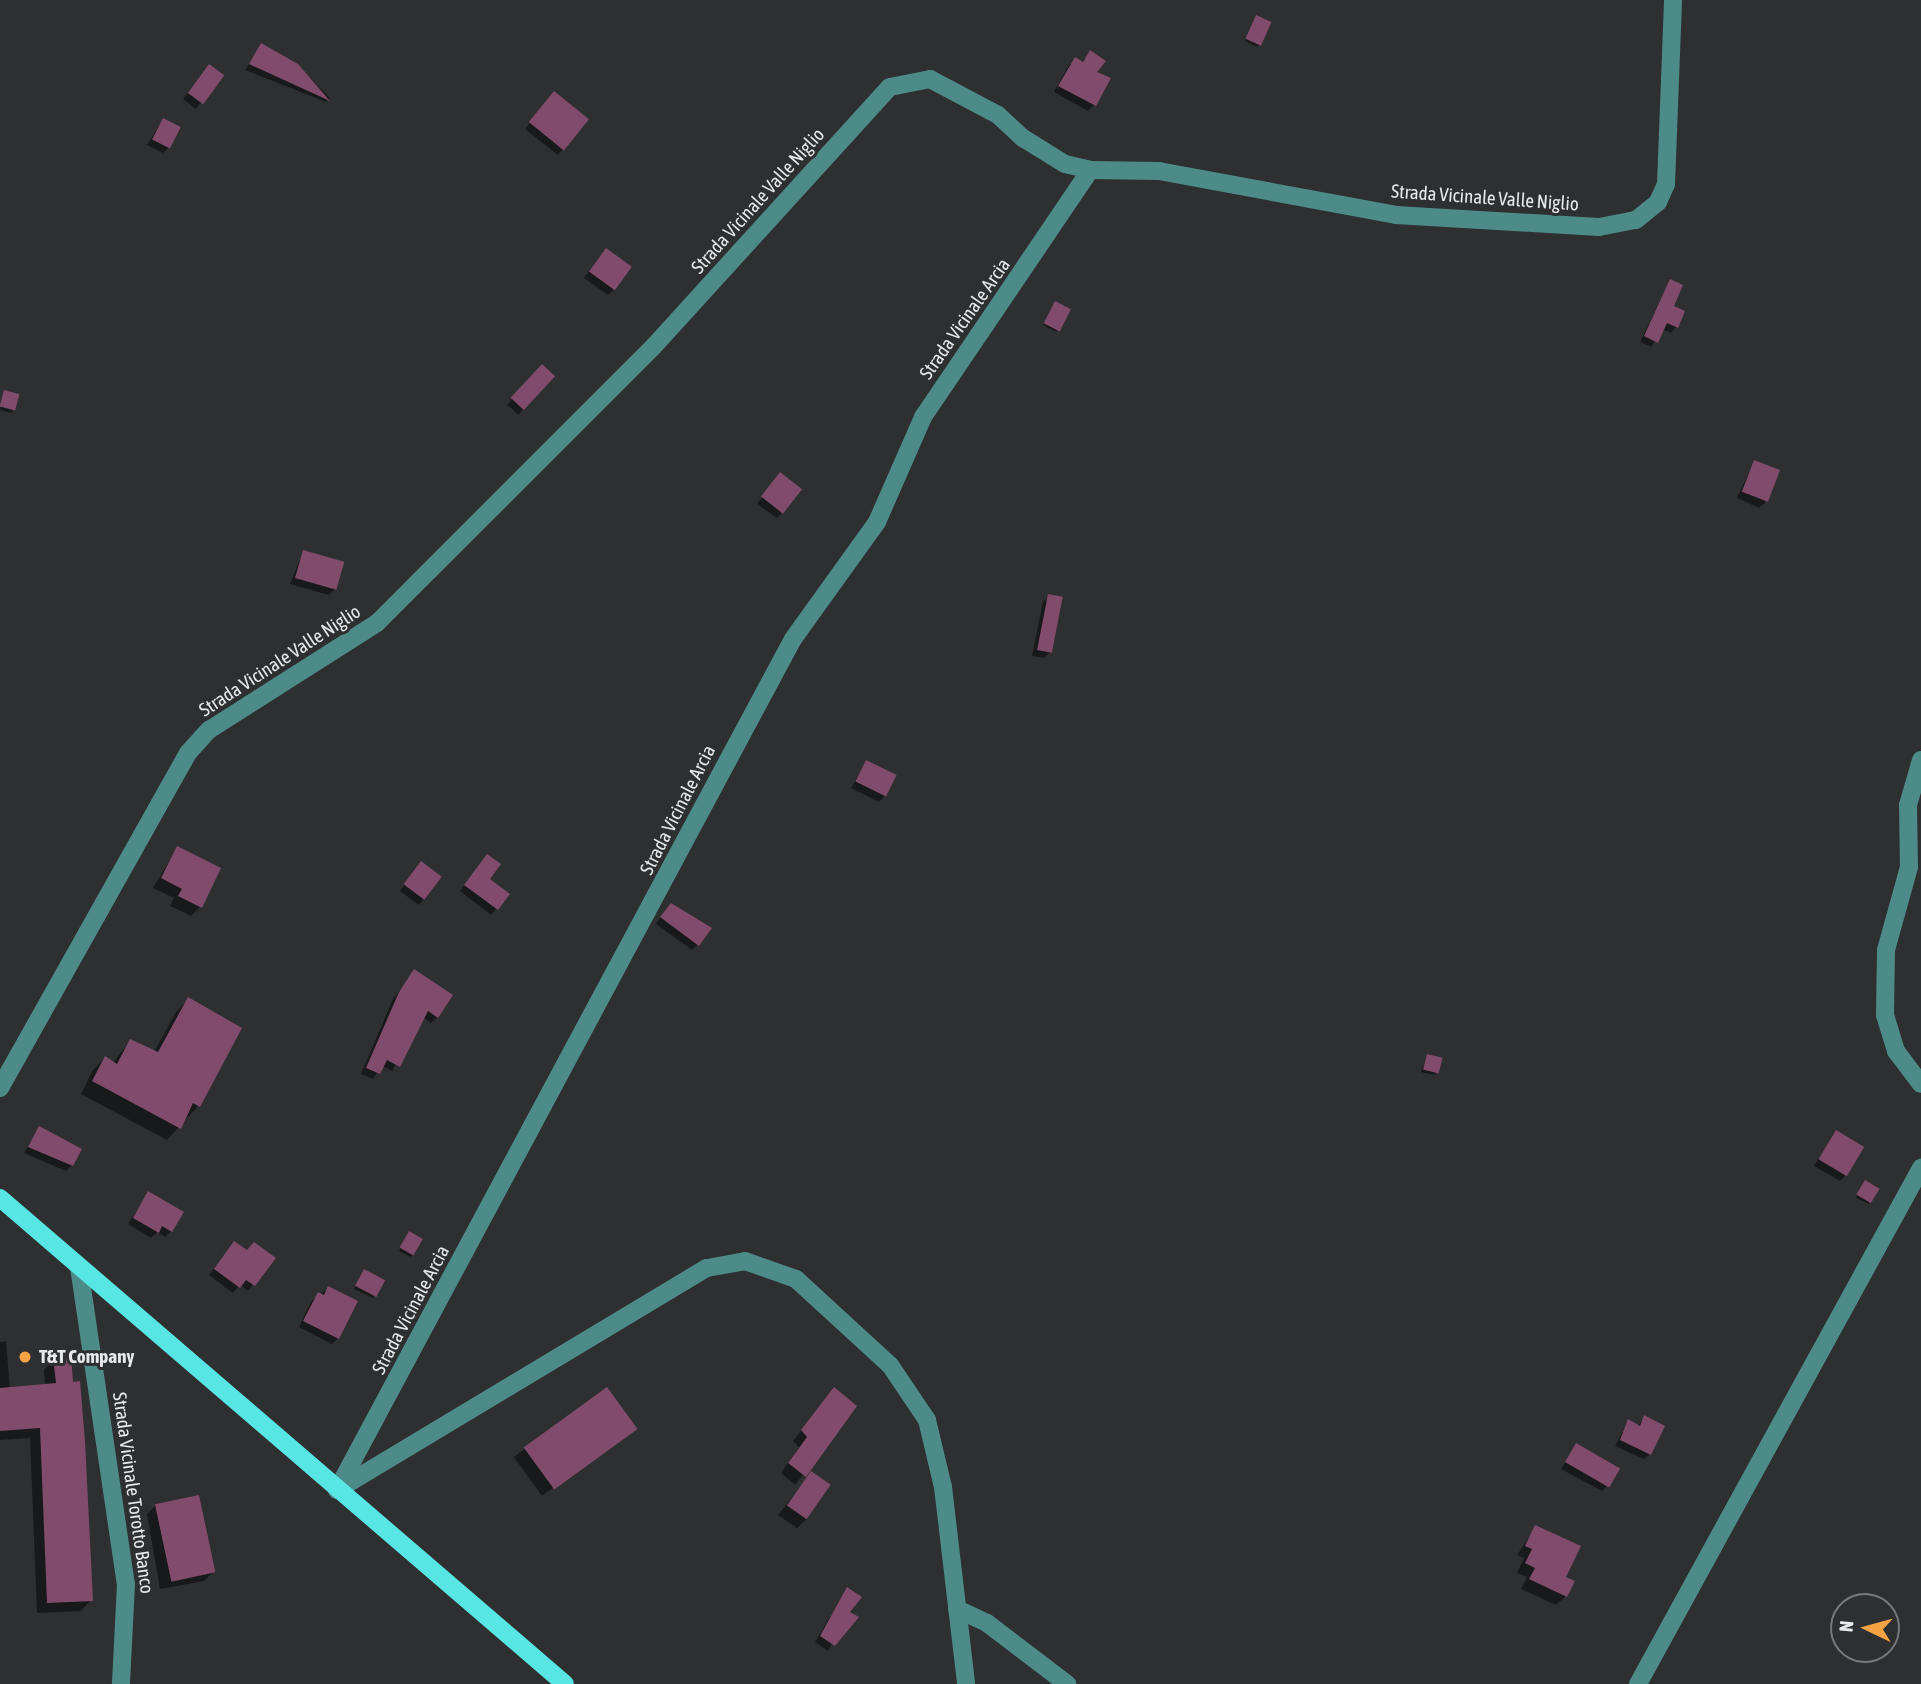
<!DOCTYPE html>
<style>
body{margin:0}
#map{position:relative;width:1921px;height:1684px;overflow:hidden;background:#2e2f31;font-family:"Asap Condensed",sans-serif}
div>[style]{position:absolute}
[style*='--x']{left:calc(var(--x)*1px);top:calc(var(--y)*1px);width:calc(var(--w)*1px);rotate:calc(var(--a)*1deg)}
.shadow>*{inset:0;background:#0007;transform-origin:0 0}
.building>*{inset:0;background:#814c6b;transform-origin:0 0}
.minor>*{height:18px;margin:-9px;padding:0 9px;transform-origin:9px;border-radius:9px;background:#4d8b89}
.major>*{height:18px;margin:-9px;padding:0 9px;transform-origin:9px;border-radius:9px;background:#58e6e4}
.dots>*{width:19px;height:19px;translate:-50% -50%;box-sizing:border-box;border:4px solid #2e2f31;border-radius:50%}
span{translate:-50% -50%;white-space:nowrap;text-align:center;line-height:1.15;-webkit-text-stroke:6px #2e2f31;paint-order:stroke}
.street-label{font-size:19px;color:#e7e8e9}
.poi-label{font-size:19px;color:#e7e8e9;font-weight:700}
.left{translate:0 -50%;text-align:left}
.north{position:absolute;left:1830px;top:1593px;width:70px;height:70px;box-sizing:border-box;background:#2e2f31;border:2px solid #78797b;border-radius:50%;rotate:275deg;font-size:19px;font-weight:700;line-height:28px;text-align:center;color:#e7e8e9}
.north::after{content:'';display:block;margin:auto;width:24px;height:32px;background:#f4a344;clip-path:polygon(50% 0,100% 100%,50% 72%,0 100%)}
</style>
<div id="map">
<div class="shadow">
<div style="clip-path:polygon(1254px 20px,1260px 44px,1257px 47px,1245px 41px)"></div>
<div style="clip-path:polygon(261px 45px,297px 65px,330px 98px,326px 102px,245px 70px)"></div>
<div style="clip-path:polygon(1090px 52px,1094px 105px,1088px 111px,1054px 92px,1069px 65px,1075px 59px,1081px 63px)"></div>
<div style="left:209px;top:66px;width:16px;height:42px;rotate:38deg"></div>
<div style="clip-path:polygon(549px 99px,587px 119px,558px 155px,525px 129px)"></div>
<div style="clip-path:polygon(163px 120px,169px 147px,163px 153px,147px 145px)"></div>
<div style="clip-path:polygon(600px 256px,613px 290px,608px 295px,584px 278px)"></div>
<div style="clip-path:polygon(1670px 281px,1676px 327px,1671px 333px,1662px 329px,1651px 347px,1640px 342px)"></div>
<div style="clip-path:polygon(1053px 305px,1058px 329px,1056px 332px,1043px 325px)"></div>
<div style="left:542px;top:366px;width:15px;height:52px;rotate:42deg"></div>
<div style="clip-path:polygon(4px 392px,13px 410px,11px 413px,0 410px)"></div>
<div style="clip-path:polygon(1754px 462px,1765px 503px,1759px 508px,1737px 498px)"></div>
<div style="clip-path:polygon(775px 480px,783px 512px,777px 518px,757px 504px)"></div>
<div style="clip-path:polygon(303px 552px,335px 589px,329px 595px,290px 584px)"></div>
<div style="clip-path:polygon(1049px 596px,1050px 652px,1044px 658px,1032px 656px,1043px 602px)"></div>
<div style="clip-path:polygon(866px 763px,885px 796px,879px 802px,851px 788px)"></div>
<div style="clip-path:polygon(177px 848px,200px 907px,191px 916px,170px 906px,174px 898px,153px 888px)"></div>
<div style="clip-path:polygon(482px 862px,487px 879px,508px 895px,491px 915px,460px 891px)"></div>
<div style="clip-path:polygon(415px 869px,440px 877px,419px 905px,400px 891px)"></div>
<div style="clip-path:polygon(665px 911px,697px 945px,692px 950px,656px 924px)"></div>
<div style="clip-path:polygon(414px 971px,437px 1017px,431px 1023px,423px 1017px,392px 1071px,382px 1066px,373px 1079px,361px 1074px,393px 999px)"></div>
<div style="clip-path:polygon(188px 1000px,239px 1029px,198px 1106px,167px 1140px,81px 1094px,93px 1070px,105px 1058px,113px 1063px,130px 1041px,154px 1052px,176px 1012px)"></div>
<div style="clip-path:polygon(1428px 1056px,1436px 1073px,1434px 1075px,1421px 1072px)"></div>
<div style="clip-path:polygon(39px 1128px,72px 1165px,66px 1171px,24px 1153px)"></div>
<div style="clip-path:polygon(1836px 1132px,1846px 1175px,1840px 1181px,1814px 1166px)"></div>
<div style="clip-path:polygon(1863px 1185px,1872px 1202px,1869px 1204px,1856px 1198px)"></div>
<div style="clip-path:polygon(149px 1193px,171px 1231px,165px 1237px,157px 1232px,151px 1238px,128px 1224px)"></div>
<div style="clip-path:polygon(407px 1236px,413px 1254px,411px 1257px,399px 1251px)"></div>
<div style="clip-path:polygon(234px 1243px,247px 1252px,273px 1258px,248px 1291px,240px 1285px,233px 1293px,209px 1275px)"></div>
<div style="clip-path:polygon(362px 1274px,375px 1296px,373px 1298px,354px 1289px)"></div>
<div style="clip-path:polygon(329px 1288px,338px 1338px,332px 1344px,299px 1327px,312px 1300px)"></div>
<div style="clip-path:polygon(6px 1341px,10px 1389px,45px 1386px,44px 1370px,54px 1359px,91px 1600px,81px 1611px,37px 1613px,30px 1438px,0 1440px,0 1342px)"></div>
<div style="clip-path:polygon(834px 1389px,855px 1406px,795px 1485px,781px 1473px,799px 1447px,793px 1441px)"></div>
<div style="left:606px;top:1390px;width:48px;height:114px;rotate:54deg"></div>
<div style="clip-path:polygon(1645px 1417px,1650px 1454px,1644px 1459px,1615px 1446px,1628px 1421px,1638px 1426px)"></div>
<div style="clip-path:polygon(1577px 1446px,1607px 1486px,1602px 1491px,1561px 1469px)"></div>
<div style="clip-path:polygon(811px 1474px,807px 1519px,797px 1528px,778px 1515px)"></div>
<div style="clip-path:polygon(156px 1505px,213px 1572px,204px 1581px,160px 1589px,147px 1514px)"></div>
<div style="clip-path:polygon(1536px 1527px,1564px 1578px,1566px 1596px,1556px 1605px,1521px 1589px,1527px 1577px,1517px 1573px,1524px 1558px,1517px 1555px)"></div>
<div style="clip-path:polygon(847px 1589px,848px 1613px,828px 1651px,815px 1642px)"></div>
</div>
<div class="building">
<div style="left:1256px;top:15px;width:17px;height:26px;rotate:24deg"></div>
<div style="clip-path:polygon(261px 43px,298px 64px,330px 101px,249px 64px)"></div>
<div style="clip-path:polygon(1090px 50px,1106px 61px,1097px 72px,1111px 78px,1096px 106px,1058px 86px,1075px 57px,1083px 62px)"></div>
<div style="left:209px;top:64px;width:19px;height:36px;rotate:36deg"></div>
<div style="left:554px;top:91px;width:45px;height:40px;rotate:39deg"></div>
<div style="left:163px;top:118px;width:20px;height:24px;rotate:27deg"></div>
<div style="left:606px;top:248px;width:32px;height:29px;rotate:36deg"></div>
<div style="clip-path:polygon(1670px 279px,1683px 285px,1674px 306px,1685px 311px,1678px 328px,1667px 323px,1658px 343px,1644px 336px)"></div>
<div style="left:1055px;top:301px;width:18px;height:25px;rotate:27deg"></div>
<div style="left:542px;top:364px;width:18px;height:46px;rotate:43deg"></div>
<div style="left:4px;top:390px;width:16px;height:17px;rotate:15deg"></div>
<div style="left:1754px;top:460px;width:28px;height:34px;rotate:21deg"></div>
<div style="left:780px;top:472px;width:28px;height:31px;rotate:38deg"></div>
<div style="left:303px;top:550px;width:43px;height:29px;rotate:16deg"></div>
<div style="left:1048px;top:594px;width:15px;height:57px;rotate:11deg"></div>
<div style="left:866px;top:760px;width:34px;height:24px;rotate:26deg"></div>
<div style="clip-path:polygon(177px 846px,221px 868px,202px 908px,178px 896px,182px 889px,161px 878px)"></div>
<div style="clip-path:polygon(487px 854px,501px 864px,490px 879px,510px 894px,498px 910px,464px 885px)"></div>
<div style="left:421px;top:861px;width:26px;height:29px;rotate:37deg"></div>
<div style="clip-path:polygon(671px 903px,712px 928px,699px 946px,660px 917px)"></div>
<div style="clip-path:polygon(414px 969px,453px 995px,438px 1018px,428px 1011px,400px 1067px,387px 1060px,380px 1074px,366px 1068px,399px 992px)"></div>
<div style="clip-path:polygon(188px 997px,242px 1028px,200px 1107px,193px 1103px,181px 1129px,92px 1081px,105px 1056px,117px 1064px,130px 1039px,158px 1052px)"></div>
<div style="left:1427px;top:1054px;width:16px;height:16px;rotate:14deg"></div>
<div style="clip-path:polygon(39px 1126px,82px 1149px,73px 1166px,28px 1147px)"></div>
<div style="left:1836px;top:1130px;width:33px;height:34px;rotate:31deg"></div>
<div style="left:1865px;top:1180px;width:17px;height:17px;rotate:31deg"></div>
<div style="clip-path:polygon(148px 1191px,184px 1212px,172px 1232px,162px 1226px,159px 1233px,133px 1218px)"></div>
<div style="left:409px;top:1231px;width:16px;height:19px;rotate:30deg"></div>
<div style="clip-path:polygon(234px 1241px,247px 1250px,254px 1242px,276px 1258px,255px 1286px,246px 1280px,240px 1288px,214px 1269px)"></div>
<div style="left:364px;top:1269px;width:24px;height:19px;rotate:28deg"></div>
<div style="clip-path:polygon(328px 1286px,358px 1301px,339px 1339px,303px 1321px,318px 1292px,324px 1295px)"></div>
<div style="clip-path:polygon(71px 1355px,73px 1382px,80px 1381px,85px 1441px,93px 1601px,47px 1603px,40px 1428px,0 1431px,0 1388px,56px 1383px,53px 1358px)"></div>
<div style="left:607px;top:1387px;width:52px;height:103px;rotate:54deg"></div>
<div style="clip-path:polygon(834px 1387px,857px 1406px,806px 1477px,788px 1463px,807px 1437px,801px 1430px)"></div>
<div style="clip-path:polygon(1644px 1415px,1665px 1426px,1651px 1455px,1620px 1440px,1628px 1419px,1640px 1426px)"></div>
<div style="left:1576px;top:1443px;width:51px;height:22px;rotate:30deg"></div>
<div style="left:811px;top:1471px;width:24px;height:42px;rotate:35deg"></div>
<div style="left:199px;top:1495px;width:79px;height:45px;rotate:78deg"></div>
<div style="clip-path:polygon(1535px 1525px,1581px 1546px,1566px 1577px,1575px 1581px,1567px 1597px,1529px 1579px,1535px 1568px,1525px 1563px,1532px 1549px,1525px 1546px)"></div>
<div style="clip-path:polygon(847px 1587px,862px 1597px,850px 1612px,859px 1617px,835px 1646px,820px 1636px)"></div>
</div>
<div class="minor">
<div style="--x:1921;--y:760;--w:47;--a:106.1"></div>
<div style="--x:1908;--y:805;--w:62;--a:89.1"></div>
<div style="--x:1909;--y:867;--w:86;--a:105.5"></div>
<div style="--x:1886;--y:950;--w:65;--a:90.9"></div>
<div style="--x:1885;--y:1015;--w:38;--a:73"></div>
<div style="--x:1896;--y:1051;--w:41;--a:52.9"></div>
<div style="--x:0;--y:1088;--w:384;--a:-60.7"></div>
<div style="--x:188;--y:753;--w:31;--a:-48"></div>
<div style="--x:209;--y:730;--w:199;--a:-32.5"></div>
<div style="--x:377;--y:623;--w:392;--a:-45"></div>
<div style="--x:654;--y:346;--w:350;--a:-47.7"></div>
<div style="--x:890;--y:87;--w:41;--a:-11.3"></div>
<div style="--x:930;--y:79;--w:77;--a:27.9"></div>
<div style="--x:998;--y:115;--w:34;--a:43"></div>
<div style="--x:1023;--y:138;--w:49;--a:31.8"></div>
<div style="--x:1065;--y:164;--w:26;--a:13"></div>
<div style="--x:1090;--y:170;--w:69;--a:0.8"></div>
<div style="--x:1159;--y:171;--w:241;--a:10.5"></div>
<div style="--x:1396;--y:215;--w:203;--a:3.4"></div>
<div style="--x:1599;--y:227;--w:38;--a:-11"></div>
<div style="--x:1636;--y:220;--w:28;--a:-39"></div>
<div style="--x:1658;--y:202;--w:20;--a:-66"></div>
<div style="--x:1666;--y:184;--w:184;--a:-87.8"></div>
<div style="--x:79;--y:1267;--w:320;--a:81.6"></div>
<div style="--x:126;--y:1584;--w:100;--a:92.9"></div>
<div style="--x:337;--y:1490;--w:965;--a:-61.82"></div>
<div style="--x:793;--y:639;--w:144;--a:-54.3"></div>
<div style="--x:877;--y:522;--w:115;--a:-66.3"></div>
<div style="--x:923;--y:417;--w:298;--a:-55.9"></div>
<div style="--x:337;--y:1490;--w:431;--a:-31"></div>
<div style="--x:707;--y:1268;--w:39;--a:-10"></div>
<div style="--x:745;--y:1261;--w:54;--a:19.4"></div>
<div style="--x:796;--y:1279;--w:127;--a:42.5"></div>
<div style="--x:890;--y:1365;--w:66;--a:56.1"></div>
<div style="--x:927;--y:1420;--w:69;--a:76.6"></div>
<div style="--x:943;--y:1487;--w:198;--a:83.3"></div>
<div style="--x:957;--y:1609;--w:33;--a:25"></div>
<div style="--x:987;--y:1623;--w:101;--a:37.3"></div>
<div style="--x:1638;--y:1684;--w:589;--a:-61.26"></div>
</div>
<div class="major">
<div style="--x:0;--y:1198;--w:745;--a:40.7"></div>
</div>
<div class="dots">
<div style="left:25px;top:1357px;background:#f4a344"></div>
</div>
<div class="street-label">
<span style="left:1485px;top:198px;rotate:4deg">Strada Vicinale Valle Niglio</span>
<span style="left:758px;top:201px;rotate:-48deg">Strada Vicinale Valle Niglio</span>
<span style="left:965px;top:319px;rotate:-55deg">Strada Vicinale Arcia</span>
<span style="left:280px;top:661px;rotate:-33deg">Strada Vicinale Valle Niglio</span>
<span style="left:678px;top:810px;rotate:-63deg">Strada Vicinale Arcia</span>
<span style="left:411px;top:1310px;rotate:-62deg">Strada Vicinale Arcia</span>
<span style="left:133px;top:1493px;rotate:82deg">Strada Vicinale Torotto Banco</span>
</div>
<div class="poi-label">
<span class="left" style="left:39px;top:1357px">T&amp;T Company</span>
</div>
<div class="north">N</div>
</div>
